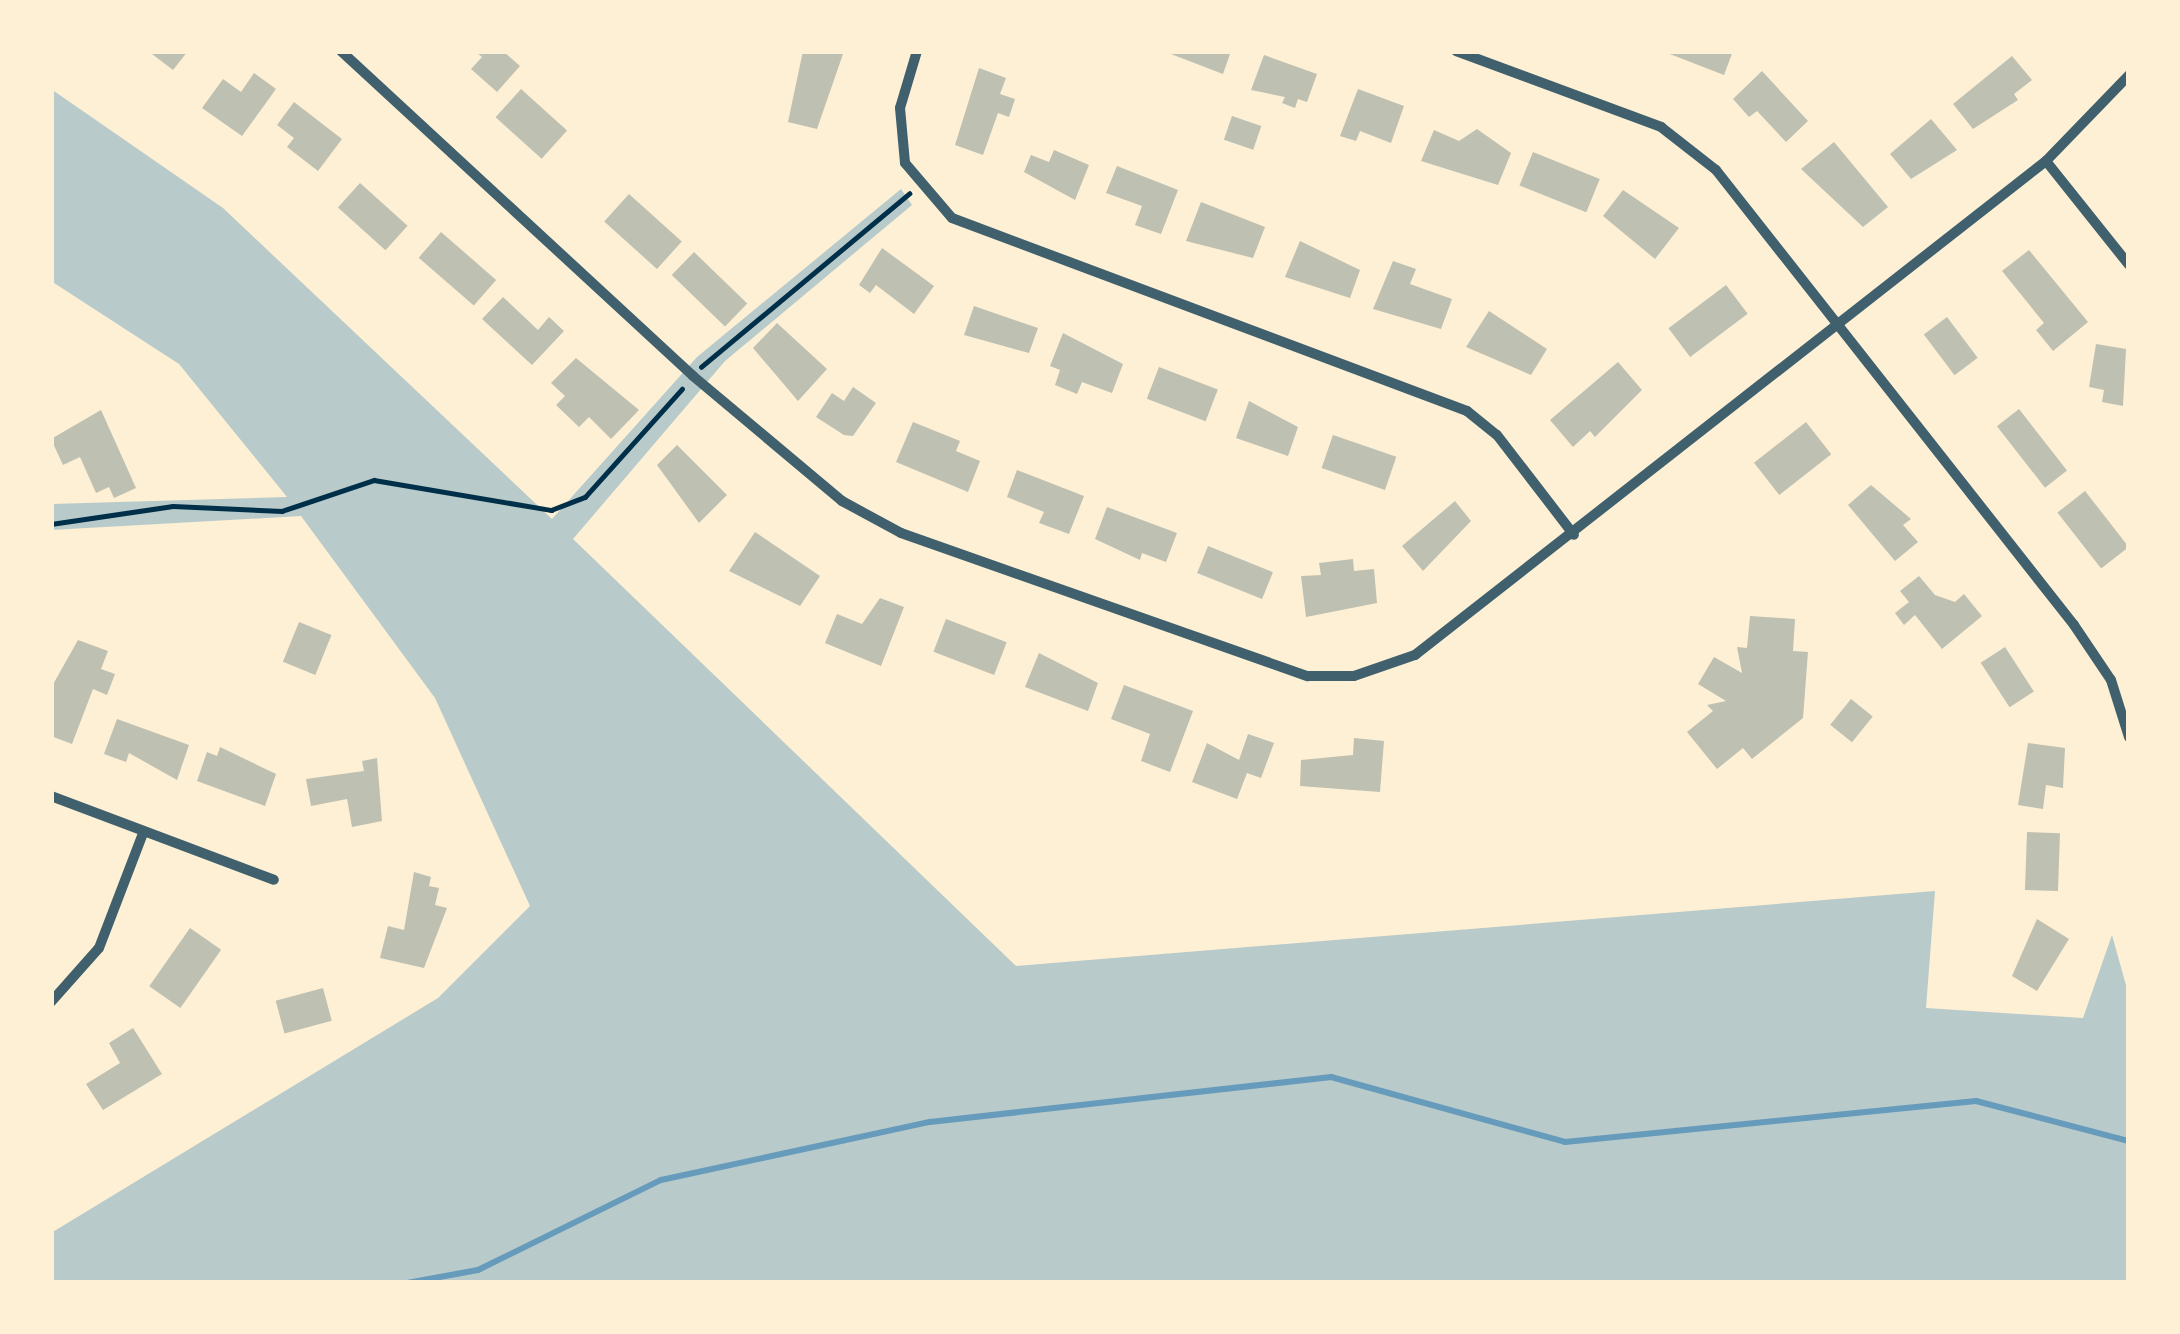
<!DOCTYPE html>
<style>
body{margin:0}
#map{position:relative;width:2180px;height:1334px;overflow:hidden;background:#fdf0d5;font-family:Arial,sans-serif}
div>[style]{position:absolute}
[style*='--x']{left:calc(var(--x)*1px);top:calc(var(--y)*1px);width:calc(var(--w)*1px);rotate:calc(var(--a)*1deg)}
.green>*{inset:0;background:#b9caca}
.stream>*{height:6px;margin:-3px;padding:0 3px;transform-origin:3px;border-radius:3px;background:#669bbc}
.building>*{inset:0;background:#bec0b2;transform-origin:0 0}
.path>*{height:4.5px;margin:-2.25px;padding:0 2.25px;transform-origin:2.25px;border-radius:2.25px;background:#003049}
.minor>*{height:10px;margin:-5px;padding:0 5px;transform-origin:5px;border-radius:5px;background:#3f606c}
span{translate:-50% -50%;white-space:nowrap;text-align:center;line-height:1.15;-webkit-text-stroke:9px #fdf0d5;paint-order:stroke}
.frame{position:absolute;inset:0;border:54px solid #fdf0d5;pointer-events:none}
</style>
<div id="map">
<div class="green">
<div style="clip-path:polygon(51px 89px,223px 208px,552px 519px,697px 357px,901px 189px,912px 205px,725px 361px,573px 539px,1016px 966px,1935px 891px,1926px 1008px,2083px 1018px,2112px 935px,2129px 996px,2129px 1283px,51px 1283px,51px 1233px,438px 998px,530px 906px,435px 698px,301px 516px,51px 530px,51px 504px,287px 497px,179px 364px,51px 281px)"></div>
</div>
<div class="stream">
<div style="--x:407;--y:1283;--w:72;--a:-10.4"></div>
<div style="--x:478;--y:1270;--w:204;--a:-26.2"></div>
<div style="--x:661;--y:1180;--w:275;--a:-12.2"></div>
<div style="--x:930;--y:1122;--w:404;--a:-6.4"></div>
<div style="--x:1331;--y:1077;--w:243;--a:15.5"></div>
<div style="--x:1565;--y:1142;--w:413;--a:-5.7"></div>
<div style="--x:1976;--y:1101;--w:158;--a:14.7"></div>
</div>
<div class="building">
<div style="clip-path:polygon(148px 51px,188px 51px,173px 70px)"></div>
<div style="clip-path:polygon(475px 51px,503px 51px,520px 66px,497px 92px,471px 69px,482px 57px)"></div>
<div style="clip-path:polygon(803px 51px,843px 54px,817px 129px,788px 122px)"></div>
<div style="clip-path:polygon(1163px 51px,1231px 51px,1223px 74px)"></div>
<div style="clip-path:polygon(1662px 51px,1733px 51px,1724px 75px)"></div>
<div style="clip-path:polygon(1264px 55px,1317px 74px,1307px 102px,1298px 99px,1295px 108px,1282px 103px,1285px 97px,1251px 90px)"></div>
<div style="clip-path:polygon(2012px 56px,2032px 80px,2014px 94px,2018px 100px,1973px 129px,1953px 104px)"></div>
<div style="clip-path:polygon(979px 68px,1006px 78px,1000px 94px,1015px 99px,1009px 117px,998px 113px,983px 155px,955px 145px)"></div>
<div style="clip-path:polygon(1762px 71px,1808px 121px,1786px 142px,1757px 111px,1749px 117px,1733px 99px)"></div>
<div style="clip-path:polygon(254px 73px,276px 89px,242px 136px,202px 108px,223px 79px,241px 92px)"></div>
<div style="left:521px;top:89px;width:62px;height:38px;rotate:42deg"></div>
<div style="clip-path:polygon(1358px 89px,1404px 106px,1391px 143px,1360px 131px,1356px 141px,1340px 136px)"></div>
<div style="clip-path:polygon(294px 102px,342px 139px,318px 171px,287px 147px,294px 138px,277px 125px)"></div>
<div style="left:1232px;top:116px;width:31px;height:25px;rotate:19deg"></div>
<div style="clip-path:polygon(1931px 119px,1957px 150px,1911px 179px,1890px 154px)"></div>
<div style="clip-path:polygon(1477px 129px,1511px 153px,1498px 185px,1421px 161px,1434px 130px,1459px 141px)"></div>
<div style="clip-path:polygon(1834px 142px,1888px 207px,1863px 227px,1801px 169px)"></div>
<div style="clip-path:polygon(1054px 150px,1089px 165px,1075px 200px,1024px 172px,1031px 155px,1049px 162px)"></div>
<div style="left:1533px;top:152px;width:72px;height:36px;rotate:22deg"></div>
<div style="clip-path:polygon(1117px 166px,1178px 190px,1161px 234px,1135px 225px,1142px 206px,1106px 193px)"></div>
<div style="left:360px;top:183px;width:64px;height:33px;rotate:42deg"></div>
<div style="clip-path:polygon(1623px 190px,1679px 228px,1655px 259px,1603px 216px)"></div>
<div style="left:629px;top:194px;width:71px;height:37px;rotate:42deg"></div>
<div style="clip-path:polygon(1201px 202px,1265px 227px,1253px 258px,1186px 241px)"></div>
<div style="left:441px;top:232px;width:73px;height:34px;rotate:41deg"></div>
<div style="clip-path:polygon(1300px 241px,1360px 270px,1350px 298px,1285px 277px)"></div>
<div style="clip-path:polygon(882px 248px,934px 286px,914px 314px,876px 285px,870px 293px,859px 285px)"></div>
<div style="clip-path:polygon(2029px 250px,2088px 322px,2053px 351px,2036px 330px,2044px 323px,2002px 271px)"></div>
<div style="left:694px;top:252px;width:74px;height:32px;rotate:44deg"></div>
<div style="clip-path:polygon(1393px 261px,1416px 269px,1410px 284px,1452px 299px,1441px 329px,1373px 309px)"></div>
<div style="left:1726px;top:285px;width:36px;height:72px;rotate:53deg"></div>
<div style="clip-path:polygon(503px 297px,538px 330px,549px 317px,564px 331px,532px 365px,482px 319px)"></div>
<div style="clip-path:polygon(974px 306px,1038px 328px,1029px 353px,964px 335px)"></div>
<div style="clip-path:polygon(1489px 311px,1547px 349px,1531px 375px,1466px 347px)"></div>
<div style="left:1947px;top:317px;width:51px;height:29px;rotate:53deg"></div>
<div style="clip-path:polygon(777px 323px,827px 369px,798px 401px,753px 348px)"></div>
<div style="clip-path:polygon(1063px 333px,1123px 364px,1112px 393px,1082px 382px,1077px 394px,1055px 385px,1060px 370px,1050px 366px)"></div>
<div style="clip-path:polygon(2096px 344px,2126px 349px,2123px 406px,2102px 402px,2104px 390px,2089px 387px)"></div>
<div style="clip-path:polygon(576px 358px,639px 410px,611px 439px,589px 417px,579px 427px,556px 405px,565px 396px,551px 383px)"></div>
<div style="clip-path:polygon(1618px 362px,1642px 390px,1595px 437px,1590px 431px,1573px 447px,1550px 420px)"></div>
<div style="left:1159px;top:367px;width:63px;height:34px;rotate:21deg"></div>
<div style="clip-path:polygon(853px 387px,876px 403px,853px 436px,844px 435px,816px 417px,832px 393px,844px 401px)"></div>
<div style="clip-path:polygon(1249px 401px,1298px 427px,1288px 456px,1236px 438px)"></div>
<div style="left:2019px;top:409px;width:78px;height:28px;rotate:52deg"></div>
<div style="clip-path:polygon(101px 410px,136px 488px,114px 498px,109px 487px,96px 493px,80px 457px,63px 465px,51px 439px)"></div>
<div style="clip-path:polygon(913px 422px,960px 441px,956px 451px,980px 461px,968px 492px,896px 462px)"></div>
<div style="left:1806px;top:422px;width:41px;height:66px;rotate:52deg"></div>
<div style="left:1333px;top:435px;width:67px;height:35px;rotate:19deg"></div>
<div style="clip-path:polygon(677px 445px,727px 495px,699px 523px,657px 465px)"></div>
<div style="clip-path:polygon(1017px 470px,1084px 496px,1069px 534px,1039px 523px,1044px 512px,1007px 497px)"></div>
<div style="clip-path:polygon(1871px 485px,1911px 519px,1903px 525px,1918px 542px,1895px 561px,1848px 505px)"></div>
<div style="left:2085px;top:491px;width:71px;height:35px;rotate:52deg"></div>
<div style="clip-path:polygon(1455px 501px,1471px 521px,1423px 571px,1402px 546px)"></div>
<div style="clip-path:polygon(1107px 507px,1177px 533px,1166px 562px,1142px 553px,1140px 560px,1095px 539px)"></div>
<div style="clip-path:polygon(755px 532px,820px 576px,800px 606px,729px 571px)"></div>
<div style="left:1208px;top:546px;width:70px;height:29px;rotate:22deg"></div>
<div style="clip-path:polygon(1353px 559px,1354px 571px,1374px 569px,1377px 603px,1306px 617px,1301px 576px,1321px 575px,1319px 563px)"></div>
<div style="clip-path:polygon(1919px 576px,1935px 595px,1955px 602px,1964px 594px,1982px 616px,1942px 649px,1915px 615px,1904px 625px,1895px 613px,1909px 602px,1900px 591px)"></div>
<div style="clip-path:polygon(880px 598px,904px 607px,881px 666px,825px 643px,837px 614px,862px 624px)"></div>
<div style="clip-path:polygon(1750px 616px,1795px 619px,1793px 651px,1808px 652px,1803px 718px,1752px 759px,1743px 748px,1717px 769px,1687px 732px,1713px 711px,1707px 705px,1726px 701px,1698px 684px,1714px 657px,1742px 673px,1737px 647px,1747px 648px)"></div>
<div style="left:946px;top:619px;width:65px;height:35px;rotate:21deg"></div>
<div style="left:299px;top:622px;width:35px;height:43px;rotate:22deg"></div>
<div style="clip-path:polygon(78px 640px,108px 651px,101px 669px,115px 674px,107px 695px,93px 689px,72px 744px,51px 736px,51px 688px)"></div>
<div style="left:2005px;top:647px;width:53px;height:29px;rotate:57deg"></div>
<div style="clip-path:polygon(1039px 653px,1098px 683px,1088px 711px,1025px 687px)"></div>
<div style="clip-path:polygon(1124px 685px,1193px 711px,1170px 772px,1141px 761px,1150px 734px,1111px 719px)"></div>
<div style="left:1851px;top:699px;width:28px;height:33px;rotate:39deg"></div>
<div style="clip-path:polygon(117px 719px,189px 745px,177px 780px,129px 753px,126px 762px,104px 754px)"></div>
<div style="clip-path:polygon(1248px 734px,1274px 743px,1261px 778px,1247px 773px,1237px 799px,1192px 782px,1207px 743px,1239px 760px)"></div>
<div style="clip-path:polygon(1354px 738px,1384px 741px,1380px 792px,1300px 786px,1301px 760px,1353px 755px)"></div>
<div style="clip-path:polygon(2028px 743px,2065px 748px,2063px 788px,2046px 785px,2043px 809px,2018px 805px)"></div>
<div style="clip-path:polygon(220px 747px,276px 774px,265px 806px,197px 781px,207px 752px,217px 756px)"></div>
<div style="clip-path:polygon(377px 758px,382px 821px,352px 827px,347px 799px,311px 806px,306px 779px,364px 771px,362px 761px)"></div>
<div style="left:2027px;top:832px;width:33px;height:58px;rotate:2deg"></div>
<div style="clip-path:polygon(414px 872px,431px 877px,429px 886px,439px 888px,435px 905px,447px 908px,424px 968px,380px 958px,388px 926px,404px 930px)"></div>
<div style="clip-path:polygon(2037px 919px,2069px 939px,2037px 991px,2012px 976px)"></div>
<div style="left:190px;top:928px;width:38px;height:71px;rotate:35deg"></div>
<div style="left:323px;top:988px;width:34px;height:49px;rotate:75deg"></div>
<div style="clip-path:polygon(133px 1028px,162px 1074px,103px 1110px,86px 1084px,120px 1063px,109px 1043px)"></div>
</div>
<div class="path">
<div style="--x:701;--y:367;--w:271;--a:-39.8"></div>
<div style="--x:51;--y:524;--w:123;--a:-8.4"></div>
<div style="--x:173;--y:506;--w:109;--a:2.6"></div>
<div style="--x:282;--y:511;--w:97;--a:-18.6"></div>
<div style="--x:374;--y:480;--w:180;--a:9.6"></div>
<div style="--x:551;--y:510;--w:36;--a:-21"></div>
<div style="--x:585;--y:497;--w:145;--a:-48.1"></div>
</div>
<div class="minor">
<div style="--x:341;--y:51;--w:479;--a:42.7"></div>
<div style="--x:693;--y:376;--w:194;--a:40"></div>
<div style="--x:842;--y:501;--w:67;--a:28.5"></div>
<div style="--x:901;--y:533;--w:431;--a:19.4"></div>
<div style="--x:1308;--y:676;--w:46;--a:0"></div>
<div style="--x:1354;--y:676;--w:65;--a:-19"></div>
<div style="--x:1415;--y:655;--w:801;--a:-38.06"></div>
<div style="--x:2046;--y:161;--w:120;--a:-46"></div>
<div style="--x:917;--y:51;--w:59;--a:106.6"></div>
<div style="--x:900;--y:108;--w:55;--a:84.8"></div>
<div style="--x:905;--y:163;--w:72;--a:49.5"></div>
<div style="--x:952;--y:218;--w:550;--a:20.54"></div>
<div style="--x:1467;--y:411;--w:38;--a:39"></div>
<div style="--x:1497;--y:435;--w:126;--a:52.4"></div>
<div style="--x:1456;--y:51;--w:219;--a:20.3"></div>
<div style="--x:1661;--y:127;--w:70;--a:38"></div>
<div style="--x:1716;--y:170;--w:579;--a:51.8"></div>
<div style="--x:2074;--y:625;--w:66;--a:56.1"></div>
<div style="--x:2111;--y:680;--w:60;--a:72.5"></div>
<div style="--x:2046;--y:161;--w:133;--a:51.4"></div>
<div style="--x:51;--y:796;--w:238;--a:20.6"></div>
<div style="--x:51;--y:1002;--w:72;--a:-48.4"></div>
<div style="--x:99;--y:948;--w:125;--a:-69"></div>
</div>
<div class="frame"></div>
</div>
